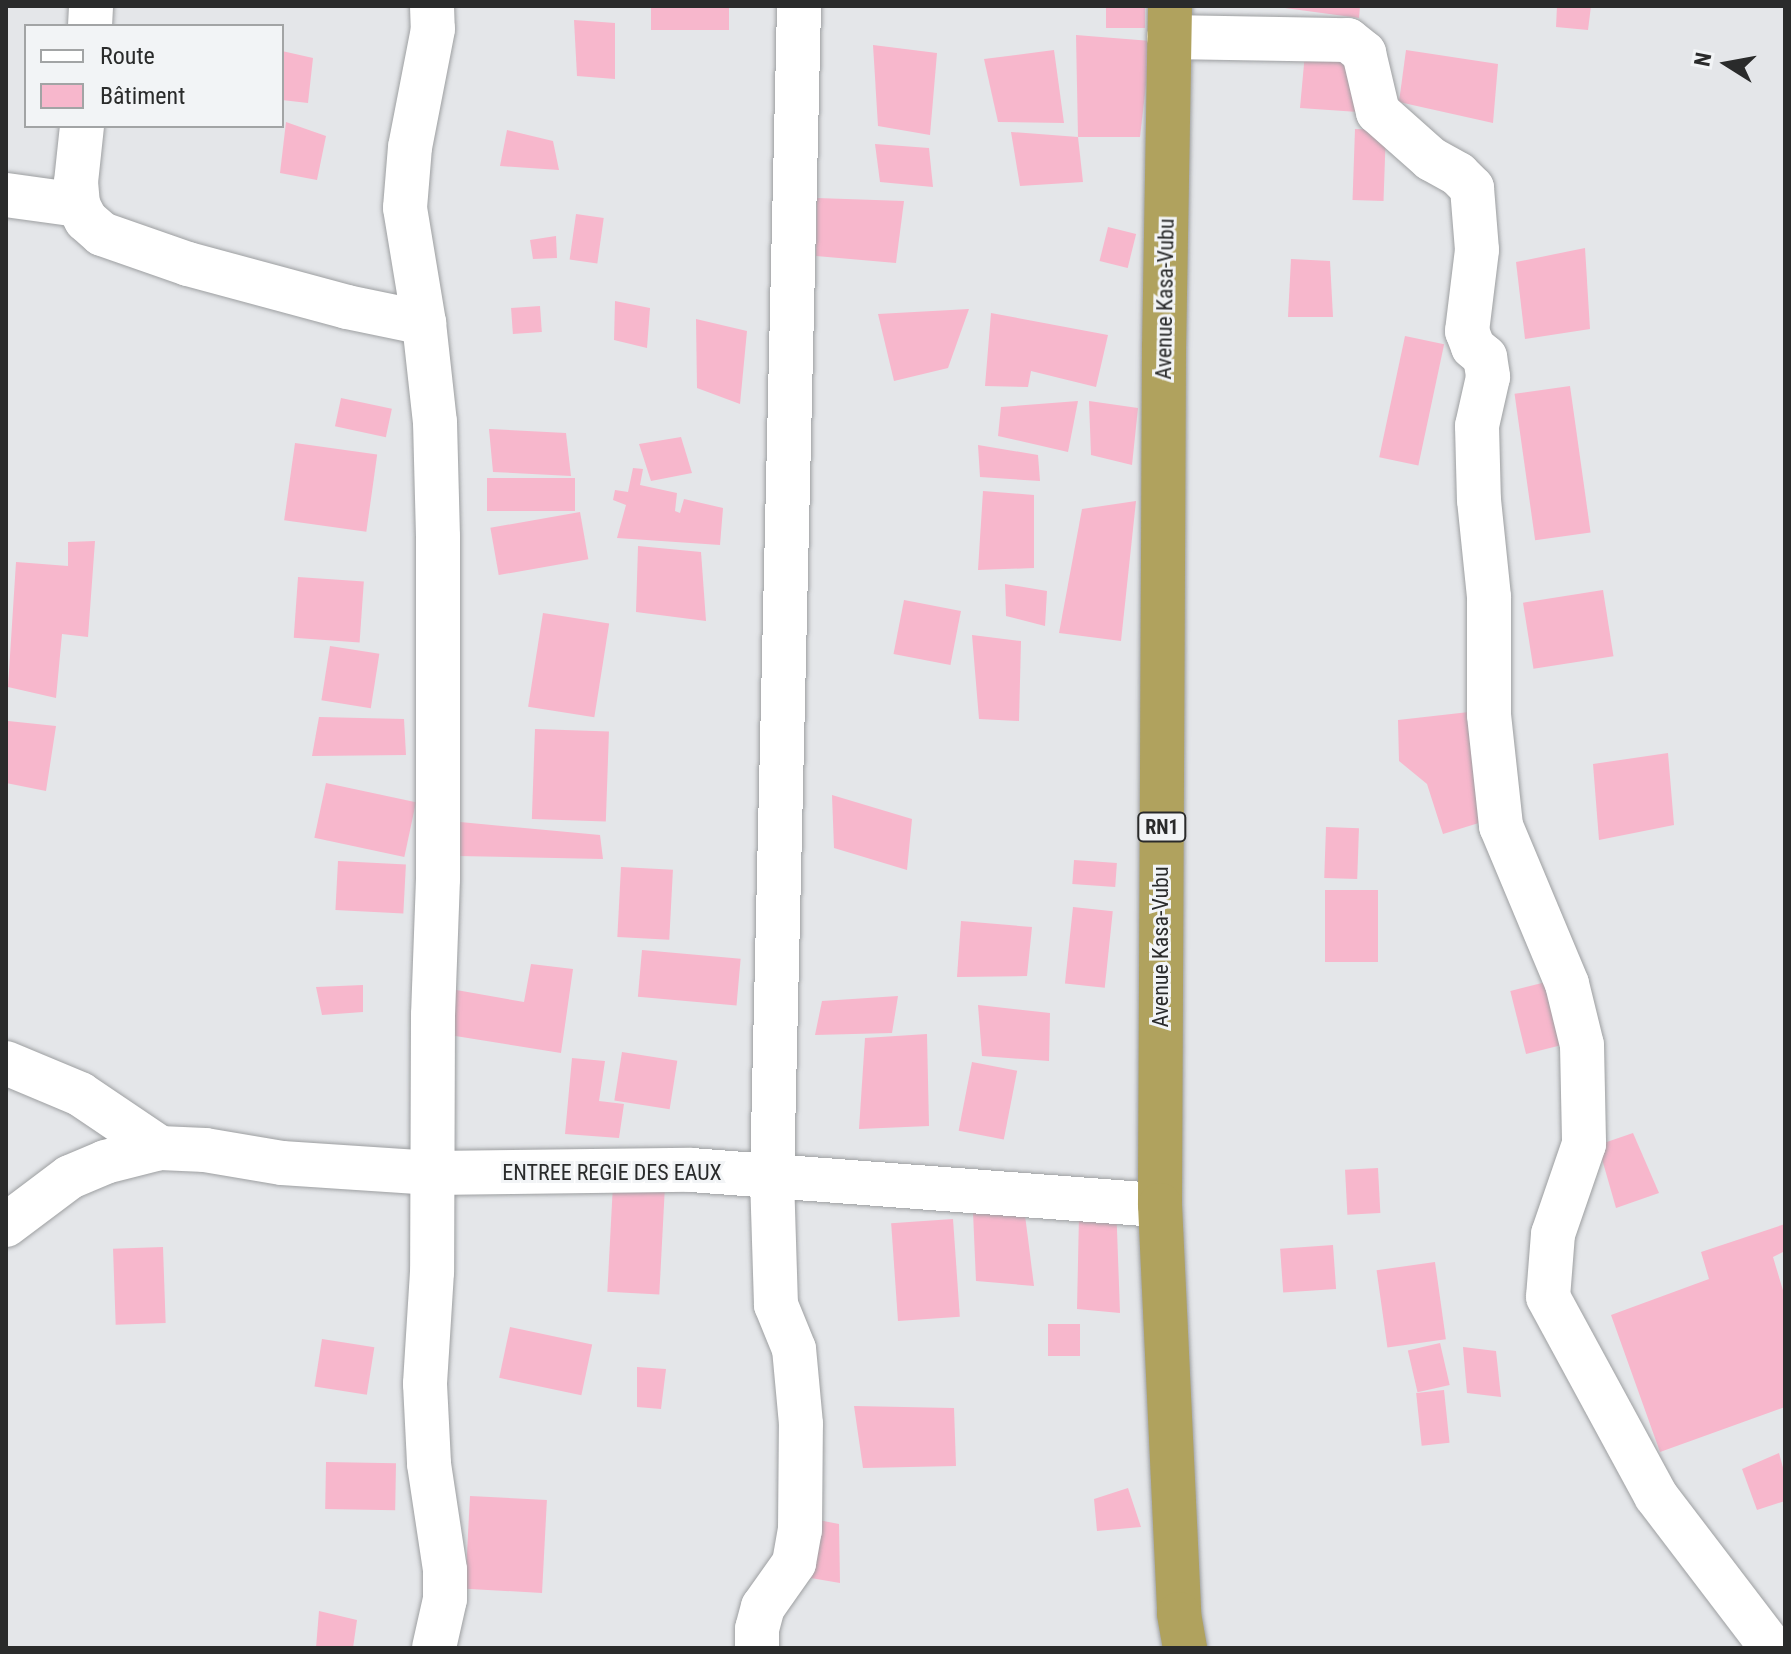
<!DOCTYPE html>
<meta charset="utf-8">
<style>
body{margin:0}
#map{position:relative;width:1791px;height:1654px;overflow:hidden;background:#e4e6e9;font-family:"Roboto Condensed",sans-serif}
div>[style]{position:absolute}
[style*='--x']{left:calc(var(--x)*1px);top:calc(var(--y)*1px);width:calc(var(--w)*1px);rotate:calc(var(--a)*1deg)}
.building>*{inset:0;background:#f7b7cc;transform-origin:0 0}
.roads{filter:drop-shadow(0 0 2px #9d9fa1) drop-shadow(0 0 2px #9d9fa1)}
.minor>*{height:44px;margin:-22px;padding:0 22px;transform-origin:22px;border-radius:22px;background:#fff}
.trunk>*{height:44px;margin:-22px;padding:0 22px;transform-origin:22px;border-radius:22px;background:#b0a25e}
span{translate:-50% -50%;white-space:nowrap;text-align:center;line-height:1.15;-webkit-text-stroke:6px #f2f4f6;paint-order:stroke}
.shield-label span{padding:2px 6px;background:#f2f4f6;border:2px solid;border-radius:6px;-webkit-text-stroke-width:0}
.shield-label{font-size:20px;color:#2a2b2b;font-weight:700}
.street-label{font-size:22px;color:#2a2b2b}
.frame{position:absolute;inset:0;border:8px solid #2a2b2b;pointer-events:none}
.legend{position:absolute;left:24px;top:24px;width:260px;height:104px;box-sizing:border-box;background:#f2f4f6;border:2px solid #a2a4a5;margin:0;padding:10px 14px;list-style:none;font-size:24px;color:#2a2b2b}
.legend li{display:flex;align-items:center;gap:16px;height:40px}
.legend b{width:40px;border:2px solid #a2a4a5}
.north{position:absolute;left:1687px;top:24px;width:80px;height:80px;-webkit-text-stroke:6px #f2f4f6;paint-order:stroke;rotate:281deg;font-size:22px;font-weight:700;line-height:32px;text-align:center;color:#2a2b2b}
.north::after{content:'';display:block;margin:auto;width:28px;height:36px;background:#2a2b2b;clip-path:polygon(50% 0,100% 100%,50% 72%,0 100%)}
</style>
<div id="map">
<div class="building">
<div style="left:651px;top:6px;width:78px;height:24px"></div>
<div style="left:1106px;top:6px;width:39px;height:22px"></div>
<div style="clip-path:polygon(1270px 6px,1360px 6px,1359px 18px)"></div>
<div style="clip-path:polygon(1557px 6px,1591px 6px,1588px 30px,1556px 27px)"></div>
<div style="clip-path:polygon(574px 20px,615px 23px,615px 79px,577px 76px)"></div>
<div style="clip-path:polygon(1076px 35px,1151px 41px,1140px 137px,1078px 137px)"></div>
<div style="clip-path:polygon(1306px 42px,1347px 43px,1358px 112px,1300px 108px)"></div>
<div style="clip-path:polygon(873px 45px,937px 53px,930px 135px,878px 126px)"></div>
<div style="clip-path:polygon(1054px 50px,1064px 123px,998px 122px,984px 59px)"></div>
<div style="clip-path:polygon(1406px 50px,1498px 64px,1493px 123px,1399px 102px)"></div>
<div style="clip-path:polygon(282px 51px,313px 58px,308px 103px,282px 100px)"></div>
<div style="clip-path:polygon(286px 122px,326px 136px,317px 180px,280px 173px)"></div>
<div style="left:1355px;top:129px;width:31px;height:71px;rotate:2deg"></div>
<div style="clip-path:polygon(507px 130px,553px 141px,559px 170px,500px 166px)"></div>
<div style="clip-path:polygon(1011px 132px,1078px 137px,1083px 182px,1020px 186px)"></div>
<div style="clip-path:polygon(875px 144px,929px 148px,933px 187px,880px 182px)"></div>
<div style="clip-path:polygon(817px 198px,904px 201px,896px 263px,816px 256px)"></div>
<div style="left:576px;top:214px;width:28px;height:46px;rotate:8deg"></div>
<div style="left:1108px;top:227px;width:29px;height:35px;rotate:14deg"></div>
<div style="clip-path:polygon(556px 236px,557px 258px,533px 259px,530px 240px)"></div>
<div style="clip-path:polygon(1585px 248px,1590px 329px,1525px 339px,1516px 262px)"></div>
<div style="clip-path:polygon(1291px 259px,1330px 261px,1333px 317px,1288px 317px)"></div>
<div style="clip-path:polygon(615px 301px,650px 308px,647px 348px,614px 340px)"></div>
<div style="left:540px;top:306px;width:26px;height:29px;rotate:86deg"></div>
<div style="clip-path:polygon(969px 309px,948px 368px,894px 381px,878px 314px)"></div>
<div style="clip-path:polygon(991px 313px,1108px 335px,1096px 387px,1031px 371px,1028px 387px,985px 386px)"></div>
<div style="clip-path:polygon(696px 319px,747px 331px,740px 404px,697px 388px)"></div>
<div style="left:1405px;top:336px;width:40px;height:124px;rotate:12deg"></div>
<div style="left:1570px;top:386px;width:148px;height:56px;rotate:82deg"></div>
<div style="left:341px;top:398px;width:52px;height:29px;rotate:12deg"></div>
<div style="clip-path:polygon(1078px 401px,1068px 452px,998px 436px,1001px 407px)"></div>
<div style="clip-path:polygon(1089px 401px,1138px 408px,1132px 465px,1091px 455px)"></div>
<div style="clip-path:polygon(489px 429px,566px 433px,571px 476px,493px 472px)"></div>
<div style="clip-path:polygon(681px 437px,692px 473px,651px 481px,639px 444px)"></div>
<div style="left:295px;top:443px;width:83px;height:78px;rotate:8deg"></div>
<div style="clip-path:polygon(978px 445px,1038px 455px,1040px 481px,980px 477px)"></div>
<div style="clip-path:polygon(633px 468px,643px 469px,640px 485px,677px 493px,675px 511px,680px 513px,684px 499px,723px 508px,720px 545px,617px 538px,626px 505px,613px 500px,615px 490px,628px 492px)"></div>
<div style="left:487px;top:478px;width:88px;height:33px"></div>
<div style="clip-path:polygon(983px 491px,1034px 495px,1034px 568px,978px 570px)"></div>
<div style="clip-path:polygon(1136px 501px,1121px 641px,1059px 633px,1082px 509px)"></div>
<div style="left:580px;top:512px;width:48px;height:91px;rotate:80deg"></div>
<div style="clip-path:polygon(95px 541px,88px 637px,62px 634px,56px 698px,8px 687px,16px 562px,68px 566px,68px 542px)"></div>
<div style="clip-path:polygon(638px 546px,701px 552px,706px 621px,636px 612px)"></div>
<div style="left:298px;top:577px;width:66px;height:61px;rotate:4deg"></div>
<div style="clip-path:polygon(1005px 584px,1047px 591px,1045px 626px,1006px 616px)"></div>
<div style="left:1603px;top:590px;width:67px;height:81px;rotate:81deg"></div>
<div style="left:904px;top:600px;width:58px;height:55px;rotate:11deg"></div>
<div style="left:543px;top:613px;width:67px;height:95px;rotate:9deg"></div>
<div style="clip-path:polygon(972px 635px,1021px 641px,1019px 721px,979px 719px)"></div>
<div style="left:330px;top:646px;width:50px;height:55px;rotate:9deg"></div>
<div style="clip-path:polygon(1469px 712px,1482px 822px,1443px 834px,1427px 784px,1399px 761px,1398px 720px)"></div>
<div style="clip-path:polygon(319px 717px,404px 719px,406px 755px,312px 756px)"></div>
<div style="clip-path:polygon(8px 721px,56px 726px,46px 791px,6px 783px)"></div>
<div style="left:535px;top:729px;width:74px;height:90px;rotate:2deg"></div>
<div style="clip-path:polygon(1668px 753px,1674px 825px,1599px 840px,1593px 764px)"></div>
<div style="left:326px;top:783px;width:92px;height:56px;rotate:12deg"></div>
<div style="clip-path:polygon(832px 795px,912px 819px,907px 870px,834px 848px)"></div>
<div style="clip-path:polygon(460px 822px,600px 835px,603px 859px,458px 856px)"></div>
<div style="left:1326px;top:827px;width:33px;height:51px;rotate:2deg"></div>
<div style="left:1074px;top:860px;width:43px;height:24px;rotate:4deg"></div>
<div style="left:338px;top:861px;width:68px;height:49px;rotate:3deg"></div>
<div style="left:621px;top:867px;width:52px;height:70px;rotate:3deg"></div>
<div style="left:1325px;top:890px;width:53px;height:72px"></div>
<div style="left:1073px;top:907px;width:40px;height:77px;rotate:6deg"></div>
<div style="clip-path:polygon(961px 921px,1032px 927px,1027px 976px,957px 977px)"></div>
<div style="left:642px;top:950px;width:99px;height:47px;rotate:5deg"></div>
<div style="clip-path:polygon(531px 964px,573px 969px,561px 1053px,443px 1034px,445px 988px,524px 1002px)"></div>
<div style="left:1554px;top:980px;width:65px;height:45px;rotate:76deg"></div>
<div style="clip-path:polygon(363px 985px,363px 1012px,322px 1015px,316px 987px)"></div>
<div style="clip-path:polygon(898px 996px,892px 1033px,815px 1035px,822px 1001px)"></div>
<div style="clip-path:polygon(978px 1005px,1050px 1013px,1049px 1061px,982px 1056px)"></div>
<div style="clip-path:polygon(927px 1034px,929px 1126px,859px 1129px,865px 1038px)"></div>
<div style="left:622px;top:1052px;width:56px;height:49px;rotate:9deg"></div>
<div style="clip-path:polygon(572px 1058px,605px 1061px,599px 1101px,624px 1104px,619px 1138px,565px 1134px)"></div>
<div style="left:972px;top:1062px;width:46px;height:70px;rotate:11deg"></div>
<div style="clip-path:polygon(1633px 1133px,1659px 1193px,1616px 1208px,1598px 1145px)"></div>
<div style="left:1378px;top:1168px;width:45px;height:33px;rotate:87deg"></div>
<div style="left:613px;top:1184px;width:52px;height:108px;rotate:3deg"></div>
<div style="clip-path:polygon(1116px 1202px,1120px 1313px,1077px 1309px,1079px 1215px)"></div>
<div style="clip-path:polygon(973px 1212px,1025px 1215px,1034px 1286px,976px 1281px)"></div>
<div style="left:953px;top:1219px;width:98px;height:62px;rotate:86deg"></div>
<div style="clip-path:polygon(1785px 1224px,1785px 1251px,1773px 1257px,1785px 1297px,1785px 1407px,1660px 1452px,1611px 1315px,1709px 1279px,1701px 1252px)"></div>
<div style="left:1333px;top:1245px;width:44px;height:53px;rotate:86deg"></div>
<div style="left:163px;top:1247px;width:76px;height:50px;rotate:88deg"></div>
<div style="left:1435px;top:1262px;width:78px;height:59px;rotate:82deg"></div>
<div style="left:1048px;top:1324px;width:32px;height:32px"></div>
<div style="left:510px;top:1327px;width:84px;height:52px;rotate:12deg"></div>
<div style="left:322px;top:1339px;width:53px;height:48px;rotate:9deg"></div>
<div style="left:1440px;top:1343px;width:43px;height:33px;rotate:77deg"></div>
<div style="clip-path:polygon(1463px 1347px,1496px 1351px,1501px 1397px,1467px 1393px)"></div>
<div style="clip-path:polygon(637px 1367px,666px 1369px,661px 1409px,637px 1407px)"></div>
<div style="left:1444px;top:1390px;width:53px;height:28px;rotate:84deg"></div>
<div style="clip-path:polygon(854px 1406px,954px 1408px,956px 1466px,863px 1468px)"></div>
<div style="clip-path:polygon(1779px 1453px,1785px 1475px,1785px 1501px,1757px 1510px,1742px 1469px)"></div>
<div style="left:326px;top:1462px;width:70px;height:47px;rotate:1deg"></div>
<div style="clip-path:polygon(1128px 1488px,1141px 1527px,1097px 1531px,1094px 1499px)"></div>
<div style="left:470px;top:1496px;width:77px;height:93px;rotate:3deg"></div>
<div style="clip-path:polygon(808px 1518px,839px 1524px,840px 1583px,799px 1576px)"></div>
<div style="clip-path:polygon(319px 1611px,357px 1620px,353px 1648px,316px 1648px)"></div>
</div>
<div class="roads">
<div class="minor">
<div style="--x:432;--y:6;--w:23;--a:88"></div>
<div style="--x:433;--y:29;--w:120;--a:101"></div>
<div style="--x:410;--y:147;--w:61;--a:94.7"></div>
<div style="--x:405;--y:208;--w:117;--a:80.6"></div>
<div style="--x:424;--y:323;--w:100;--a:83.7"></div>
<div style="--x:435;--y:422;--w:115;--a:88.5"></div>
<div style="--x:438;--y:537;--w:342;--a:90"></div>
<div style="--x:438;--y:879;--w:136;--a:92.1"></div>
<div style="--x:433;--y:1015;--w:257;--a:90.2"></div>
<div style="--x:432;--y:1272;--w:112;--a:93.6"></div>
<div style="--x:425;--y:1384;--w:80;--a:87.1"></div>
<div style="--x:429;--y:1464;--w:107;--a:81.4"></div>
<div style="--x:445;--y:1570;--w:29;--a:90"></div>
<div style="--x:445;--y:1599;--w:50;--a:102.7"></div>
<div style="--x:90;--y:26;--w:20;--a:-87"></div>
<div style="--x:1169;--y:37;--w:179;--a:1"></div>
<div style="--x:1348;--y:40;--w:21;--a:39"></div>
<div style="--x:1364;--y:53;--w:61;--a:76.7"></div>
<div style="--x:1378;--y:112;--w:71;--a:41.6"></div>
<div style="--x:1431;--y:159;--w:31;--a:29"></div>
<div style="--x:1458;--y:174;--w:20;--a:45"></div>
<div style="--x:1472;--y:188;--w:62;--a:85.4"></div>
<div style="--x:1477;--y:250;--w:82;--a:97"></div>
<div style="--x:1467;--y:331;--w:17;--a:69"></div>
<div style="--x:1473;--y:347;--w:16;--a:40"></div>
<div style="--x:1485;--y:357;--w:20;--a:81"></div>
<div style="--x:1488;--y:377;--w:50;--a:102.7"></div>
<div style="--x:1477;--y:426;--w:74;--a:88.5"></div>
<div style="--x:1479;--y:500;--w:98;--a:84.1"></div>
<div style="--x:1489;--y:597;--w:118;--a:90"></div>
<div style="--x:1489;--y:715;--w:112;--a:83.8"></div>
<div style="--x:1501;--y:826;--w:171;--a:67.3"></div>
<div style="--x:1567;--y:984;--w:63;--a:76.2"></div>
<div style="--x:1582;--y:1045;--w:99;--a:88.8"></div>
<div style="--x:1584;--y:1144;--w:95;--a:109"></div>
<div style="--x:1553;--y:1234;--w:63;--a:94.5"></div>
<div style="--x:1548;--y:1297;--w:226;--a:61.5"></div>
<div style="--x:1656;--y:1496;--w:191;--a:52.7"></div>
<div style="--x:82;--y:126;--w:56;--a:96.1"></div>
<div style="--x:76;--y:182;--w:23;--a:85"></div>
<div style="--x:78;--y:205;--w:17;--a:62"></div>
<div style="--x:86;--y:220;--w:21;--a:41"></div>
<div style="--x:102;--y:234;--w:91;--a:19.2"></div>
<div style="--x:188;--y:264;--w:165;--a:15.1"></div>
<div style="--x:347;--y:307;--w:79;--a:11.7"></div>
<div style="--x:6;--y:195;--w:73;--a:7.9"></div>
<div style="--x:6;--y:1063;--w:80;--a:22.7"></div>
<div style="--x:80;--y:1094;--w:97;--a:34"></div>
<div style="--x:6;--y:1225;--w:80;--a:-36.9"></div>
<div style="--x:70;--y:1177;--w:38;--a:-23"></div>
<div style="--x:105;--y:1162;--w:57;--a:-14.3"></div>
<div style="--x:160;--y:1148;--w:45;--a:2.5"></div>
<div style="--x:205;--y:1150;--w:78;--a:9.6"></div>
<div style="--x:282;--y:1163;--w:151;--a:3.8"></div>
<div style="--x:433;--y:1173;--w:258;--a:-0.7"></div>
<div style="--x:691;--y:1170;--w:470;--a:4.3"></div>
<div style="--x:757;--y:1648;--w:19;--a:-90"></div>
<div style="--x:757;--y:1629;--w:23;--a:-75"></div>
<div style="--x:763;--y:1607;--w:54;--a:-54.8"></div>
<div style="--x:794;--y:1563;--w:34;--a:-80"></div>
<div style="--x:800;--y:1530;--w:106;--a:-89.5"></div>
<div style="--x:801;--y:1424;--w:75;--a:-95.3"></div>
<div style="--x:794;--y:1349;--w:48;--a:-112.2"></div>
<div style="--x:776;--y:1305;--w:127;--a:-91.8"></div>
<div style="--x:772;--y:1178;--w:1172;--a:-88.68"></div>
</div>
<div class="trunk">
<div style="--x:1170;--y:6;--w:342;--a:91"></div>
<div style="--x:1164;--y:348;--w:857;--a:90.27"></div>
<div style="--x:1160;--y:1205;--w:409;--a:87.3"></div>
<div style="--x:1179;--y:1614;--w:35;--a:80"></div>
</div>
</div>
<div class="shield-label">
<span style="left:1162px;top:827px">RN1</span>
</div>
<div class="street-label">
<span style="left:1165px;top:299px;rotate:-89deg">Avenue Kasa-Vubu</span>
<span style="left:1161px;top:947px;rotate:-90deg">Avenue Kasa-Vubu</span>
<span style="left:612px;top:1173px">ENTREE REGIE DES EAUX</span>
</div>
<div class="frame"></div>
<ul class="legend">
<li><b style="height:10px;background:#fff"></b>Route</li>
<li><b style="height:22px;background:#f7b7cc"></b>Bâtiment</li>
</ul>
<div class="north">N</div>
</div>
